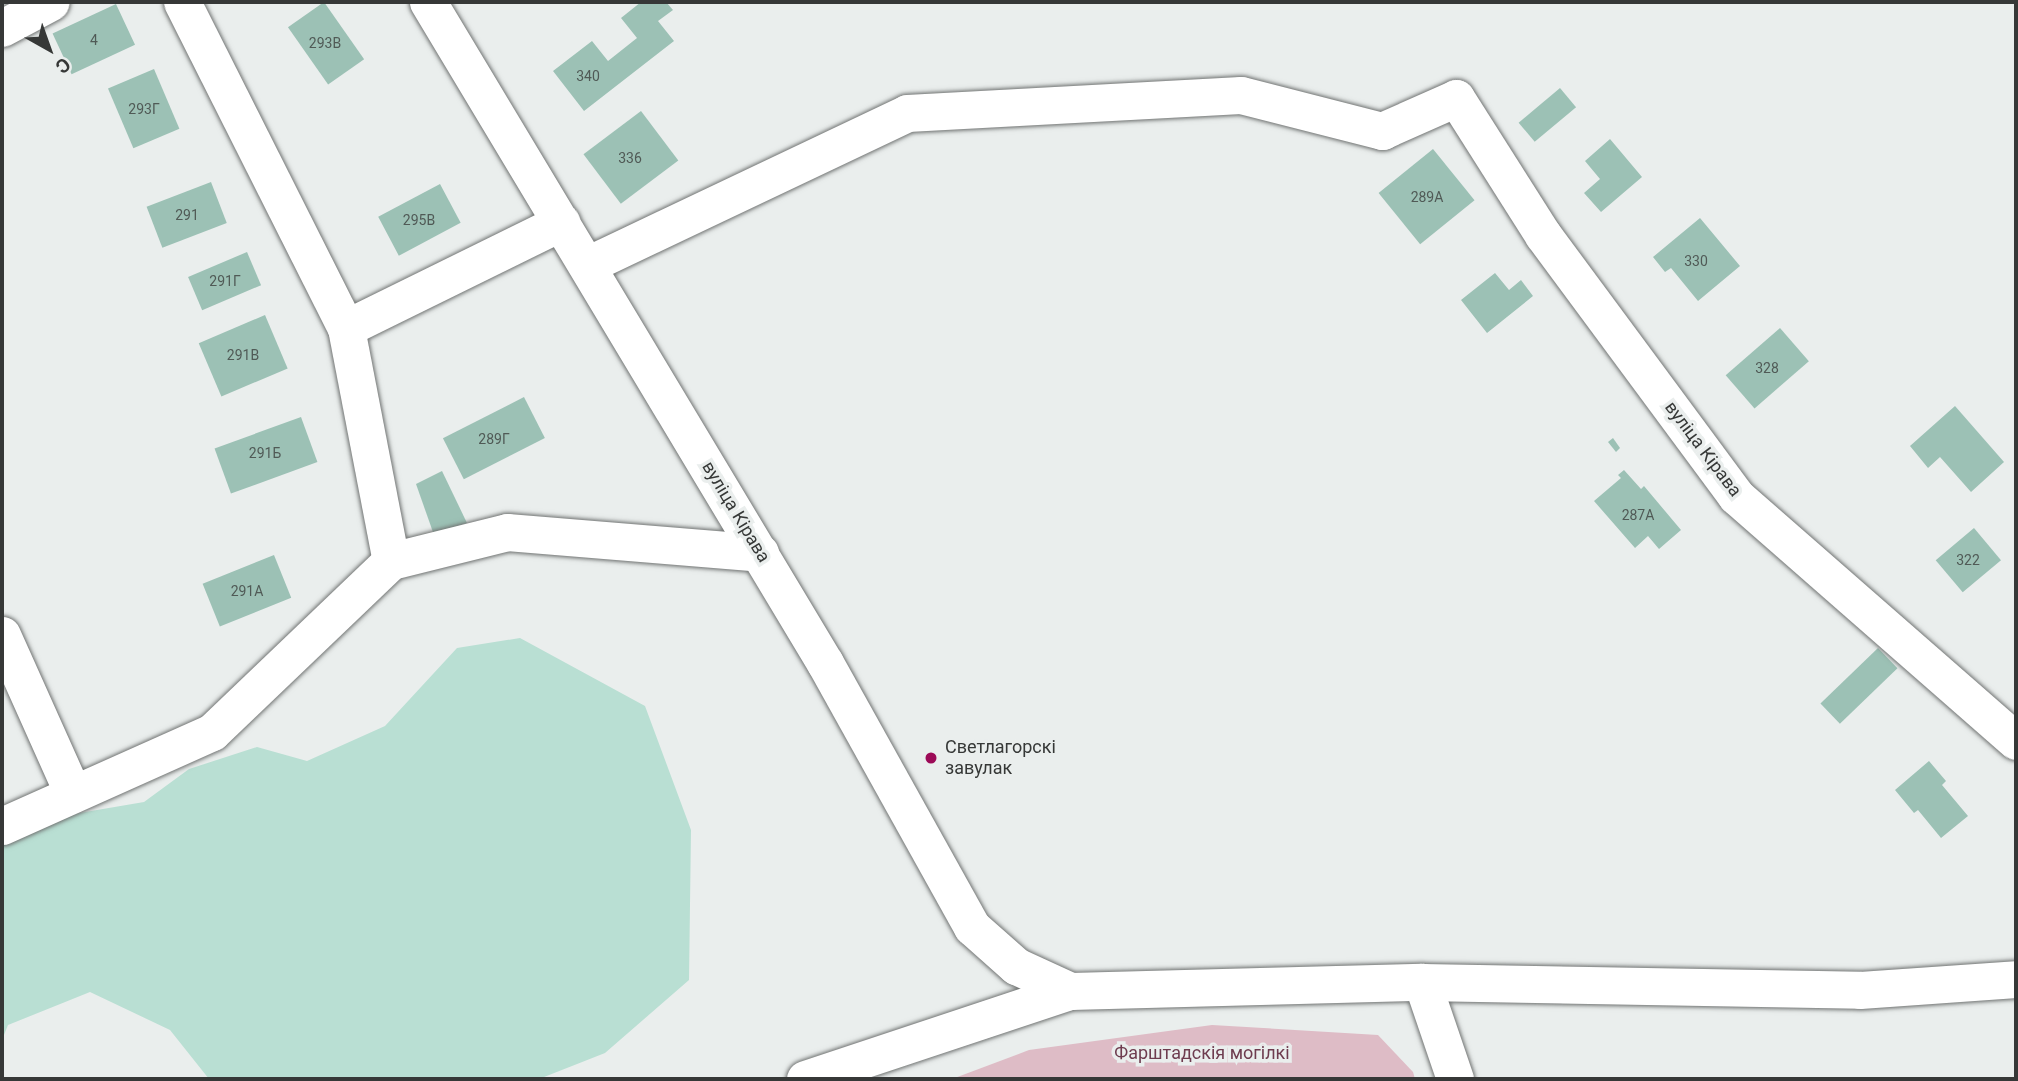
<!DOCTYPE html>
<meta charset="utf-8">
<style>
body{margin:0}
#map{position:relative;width:2018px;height:1081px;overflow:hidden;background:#eaeeed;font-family:Roboto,sans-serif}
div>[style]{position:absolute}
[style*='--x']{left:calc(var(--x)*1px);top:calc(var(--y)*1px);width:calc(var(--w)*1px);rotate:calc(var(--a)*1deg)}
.green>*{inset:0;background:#debcc6}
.water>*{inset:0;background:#b9dfd3}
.building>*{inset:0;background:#9cc1b5;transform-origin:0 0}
.roads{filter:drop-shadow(0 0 2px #717473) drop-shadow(0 0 2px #717473)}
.minor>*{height:37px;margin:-18.5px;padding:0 18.5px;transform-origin:18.5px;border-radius:18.5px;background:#fff}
.dots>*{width:19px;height:19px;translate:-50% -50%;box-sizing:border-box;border:4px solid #eaeeed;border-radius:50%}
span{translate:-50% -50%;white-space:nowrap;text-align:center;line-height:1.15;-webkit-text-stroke:7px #eaeeed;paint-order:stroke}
.number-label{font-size:14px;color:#505a56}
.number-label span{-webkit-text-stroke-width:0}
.street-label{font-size:18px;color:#363837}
.poi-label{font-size:18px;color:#363837}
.left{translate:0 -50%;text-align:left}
.park-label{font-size:18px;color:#6e3c4f}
.frame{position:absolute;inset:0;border:4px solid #363837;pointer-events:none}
.north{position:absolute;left:14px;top:14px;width:70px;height:70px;-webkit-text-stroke:5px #eaeeed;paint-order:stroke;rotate:140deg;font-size:19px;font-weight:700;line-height:28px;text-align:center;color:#363837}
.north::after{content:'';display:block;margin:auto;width:24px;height:32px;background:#363837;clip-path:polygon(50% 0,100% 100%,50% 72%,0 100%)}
</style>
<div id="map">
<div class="green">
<div style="clip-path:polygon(1212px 1025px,1378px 1035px,1413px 1072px,1415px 1079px,952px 1079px,1029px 1050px)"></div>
</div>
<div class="water">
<div style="clip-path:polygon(520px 638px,645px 706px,691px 830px,689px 980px,605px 1053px,539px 1079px,209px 1079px,170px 1030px,90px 992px,8px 1025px,2px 1040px,3px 826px,144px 802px,189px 769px,257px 747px,307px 761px,385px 726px,457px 648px)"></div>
</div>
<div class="building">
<div style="left:324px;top:2px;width:70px;height:44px;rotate:55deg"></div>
<div style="clip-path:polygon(641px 2px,666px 2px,673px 10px,658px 21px,674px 41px,584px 111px,553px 71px,592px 41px,608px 61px,637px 38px,621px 18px)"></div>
<div style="left:116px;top:4px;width:45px;height:70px;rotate:65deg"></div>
<div style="left:154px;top:69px;width:65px;height:50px;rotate:67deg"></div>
<div style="left:1560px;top:88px;width:25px;height:54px;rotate:50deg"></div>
<div style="left:641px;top:111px;width:62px;height:72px;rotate:53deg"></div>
<div style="clip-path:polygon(1610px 139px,1642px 177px,1601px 212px,1584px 193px,1600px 179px,1585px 161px)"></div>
<div style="left:1433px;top:149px;width:66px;height:70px;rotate:51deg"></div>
<div style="left:211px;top:182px;width:44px;height:69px;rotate:69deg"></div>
<div style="left:440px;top:184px;width:44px;height:70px;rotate:62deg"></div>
<div style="clip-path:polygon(1700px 218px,1740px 266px,1698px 301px,1671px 268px,1665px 272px,1653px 257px)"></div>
<div style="left:247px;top:252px;width:36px;height:64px;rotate:67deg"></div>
<div style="clip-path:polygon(1495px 273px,1509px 290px,1521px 280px,1533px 296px,1487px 333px,1461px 300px)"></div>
<div style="left:265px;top:315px;width:58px;height:72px;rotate:67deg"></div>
<div style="left:1780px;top:328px;width:44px;height:72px;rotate:49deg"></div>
<div style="left:524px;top:397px;width:46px;height:91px;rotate:63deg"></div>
<div style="clip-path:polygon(1955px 406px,2004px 462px,1971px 492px,1940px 457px,1928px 468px,1910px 446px)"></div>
<div style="left:301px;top:417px;width:48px;height:92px;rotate:70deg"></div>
<div style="clip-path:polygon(1613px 438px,1620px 448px,1616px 452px,1608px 442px)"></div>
<div style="clip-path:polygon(1624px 470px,1641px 489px,1644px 486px,1681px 530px,1659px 549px,1648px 536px,1635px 548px,1594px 501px,1621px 478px,1618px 475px)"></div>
<div style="clip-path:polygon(442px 471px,467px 523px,434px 535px,416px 484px)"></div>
<div style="left:1974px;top:528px;width:42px;height:50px;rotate:50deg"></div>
<div style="left:274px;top:555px;width:46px;height:77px;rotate:68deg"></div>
<div style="left:1878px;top:648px;width:28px;height:80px;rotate:46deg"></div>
<div style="clip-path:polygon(1929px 761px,1946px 781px,1942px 785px,1968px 816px,1941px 838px,1918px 810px,1914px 813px,1895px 790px)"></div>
</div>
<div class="roads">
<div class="minor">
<div style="--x:182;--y:2;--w:365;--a:63.3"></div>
<div style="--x:346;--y:328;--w:237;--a:79.1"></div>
<div style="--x:428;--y:2;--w:771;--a:59.01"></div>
<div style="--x:825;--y:663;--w:302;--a:60.9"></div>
<div style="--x:972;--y:927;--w:59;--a:41.6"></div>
<div style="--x:1016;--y:966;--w:60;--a:24.8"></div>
<div style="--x:2;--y:28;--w:55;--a:-28"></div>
<div style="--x:587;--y:265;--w:354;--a:-25.4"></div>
<div style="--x:907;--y:113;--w:334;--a:-3.1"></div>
<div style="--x:1241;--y:95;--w:146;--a:14.3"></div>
<div style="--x:1382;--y:131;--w:81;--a:-24"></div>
<div style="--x:1456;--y:98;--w:162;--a:57.6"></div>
<div style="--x:1543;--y:235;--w:325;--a:53.5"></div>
<div style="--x:1736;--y:496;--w:372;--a:41.2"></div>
<div style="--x:346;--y:328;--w:240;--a:-26.2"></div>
<div style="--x:2;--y:635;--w:174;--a:65.9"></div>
<div style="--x:2;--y:826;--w:230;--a:-24.1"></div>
<div style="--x:212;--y:732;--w:248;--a:-43.7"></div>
<div style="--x:391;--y:561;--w:120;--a:-14"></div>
<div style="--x:507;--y:532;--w:254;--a:4.7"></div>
<div style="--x:1422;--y:982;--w:102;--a:71.2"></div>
<div style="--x:805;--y:1079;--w:279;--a:-18.4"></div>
<div style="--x:1070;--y:991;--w:352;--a:-1.5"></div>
<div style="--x:1422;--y:982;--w:438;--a:1"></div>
<div style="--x:1860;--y:990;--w:156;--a:-4"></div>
</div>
</div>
<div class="dots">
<div style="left:931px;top:758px;background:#9c0a57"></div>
</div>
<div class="number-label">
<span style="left:94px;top:40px">4</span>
<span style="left:325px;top:43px">293В</span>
<span style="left:588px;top:76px">340</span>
<span style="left:144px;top:109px">293Г</span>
<span style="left:630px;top:158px">336</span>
<span style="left:1427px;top:197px">289А</span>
<span style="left:187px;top:215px">291</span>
<span style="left:419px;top:220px">295В</span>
<span style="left:1696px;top:261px">330</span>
<span style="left:225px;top:281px">291Г</span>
<span style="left:243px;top:355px">291В</span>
<span style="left:1767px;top:368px">328</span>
<span style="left:494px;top:439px">289Г</span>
<span style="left:265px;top:453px">291Б</span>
<span style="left:1638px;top:515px">287А</span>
<span style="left:1968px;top:560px">322</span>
<span style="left:247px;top:591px">291А</span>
</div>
<div class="street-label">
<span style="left:1703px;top:449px;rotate:53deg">вуліца Кірава</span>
<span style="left:736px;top:512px;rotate:59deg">вуліца Кірава</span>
</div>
<div class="poi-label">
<span class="left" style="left:945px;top:758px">Светлагорскі<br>завулак</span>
</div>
<div class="park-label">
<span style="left:1202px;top:1053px">Фарштадскія могілкі</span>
</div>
<div class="frame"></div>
<div class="north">С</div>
</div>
